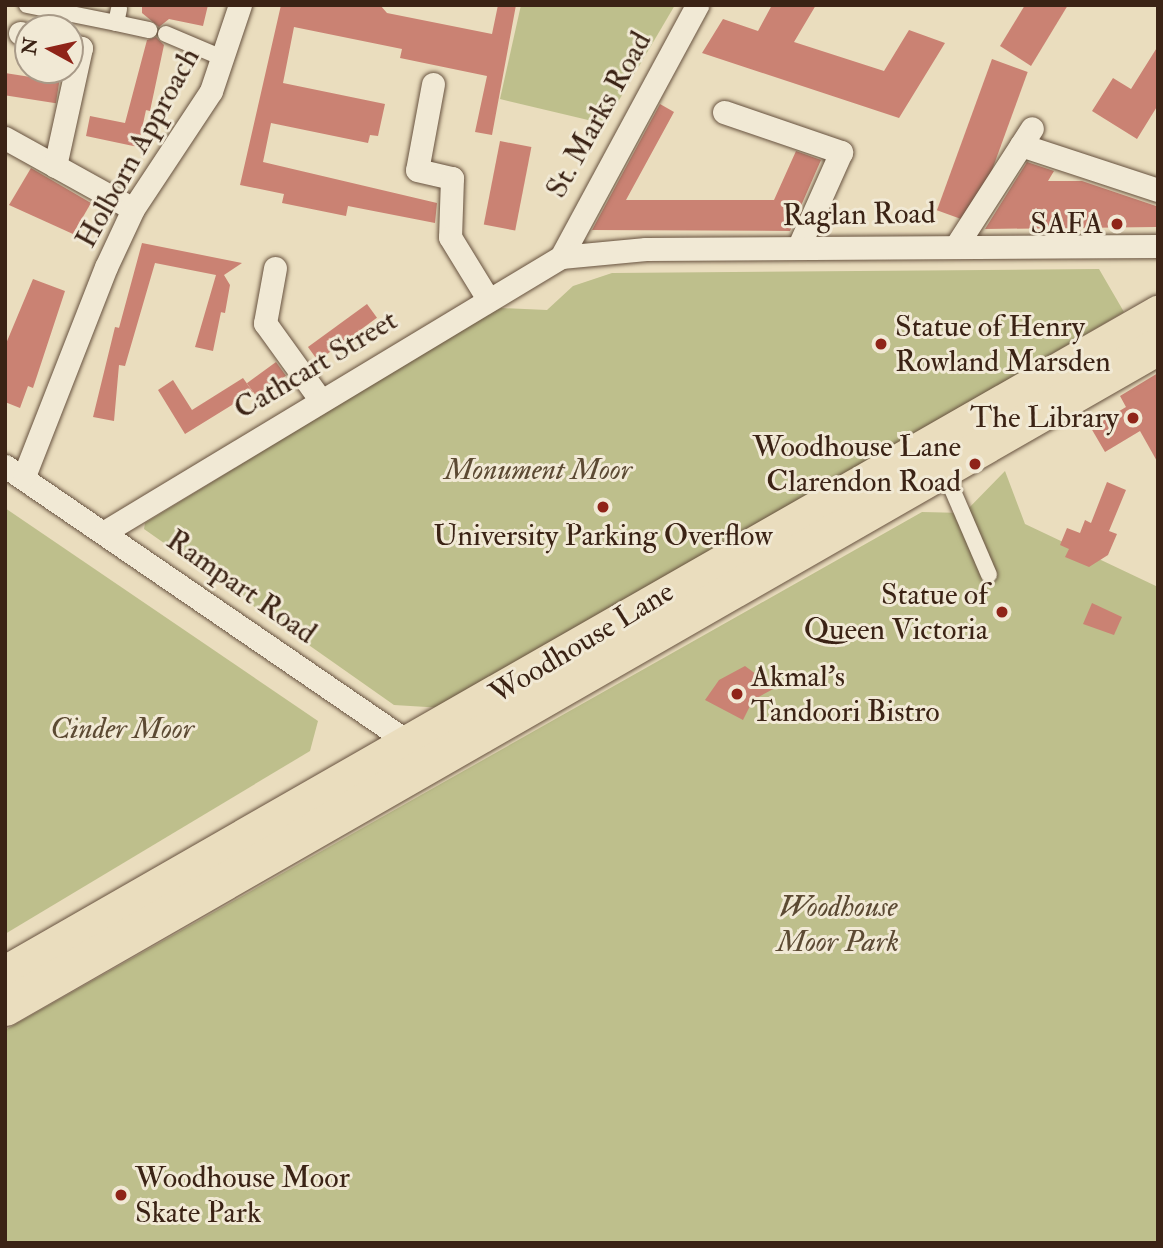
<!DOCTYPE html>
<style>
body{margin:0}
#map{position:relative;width:1163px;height:1248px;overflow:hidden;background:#eaddbe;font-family:"IM FELL Double Pica",serif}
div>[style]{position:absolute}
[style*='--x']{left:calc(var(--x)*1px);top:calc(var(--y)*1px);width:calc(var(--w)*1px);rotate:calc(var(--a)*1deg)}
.green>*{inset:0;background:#bebf8c}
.building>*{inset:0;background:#ca8273;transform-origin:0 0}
.roads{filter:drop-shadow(0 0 2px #67523f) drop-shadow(0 0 2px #67523f)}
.pedestrian>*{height:16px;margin:-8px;padding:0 8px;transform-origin:8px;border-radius:8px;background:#f1e9d5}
.minor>*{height:23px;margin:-11.5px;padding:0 11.5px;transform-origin:11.5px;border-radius:11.5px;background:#f1e9d5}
.trunk>*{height:37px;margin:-18.5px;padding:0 18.5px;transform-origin:18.5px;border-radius:18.5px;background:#eaddbe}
.dots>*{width:19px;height:19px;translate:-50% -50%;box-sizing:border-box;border:4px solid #f1e9d5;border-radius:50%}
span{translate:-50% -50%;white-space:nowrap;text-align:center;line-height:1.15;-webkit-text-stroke:6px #f1e9d5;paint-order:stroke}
.street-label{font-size:30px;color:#3b2315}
.poi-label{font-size:30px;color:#3b2315}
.right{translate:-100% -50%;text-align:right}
.left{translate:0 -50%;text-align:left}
.park-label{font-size:30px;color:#5c4a33;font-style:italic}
.frame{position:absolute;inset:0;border:7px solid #3b2315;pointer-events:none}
.north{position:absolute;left:14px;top:14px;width:70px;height:70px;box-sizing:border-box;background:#f1e9d5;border:2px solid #a89a88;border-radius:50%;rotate:278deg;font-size:19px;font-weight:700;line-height:28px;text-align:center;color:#3b2315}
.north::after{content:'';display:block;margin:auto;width:24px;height:32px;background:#8f2418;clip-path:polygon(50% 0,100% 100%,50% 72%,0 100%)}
</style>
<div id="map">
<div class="green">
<div style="clip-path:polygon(521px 5px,675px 5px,605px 124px,500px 99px)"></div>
<div style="clip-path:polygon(1099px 269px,1124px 312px,443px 708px,394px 705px,144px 529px,145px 523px,486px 315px,501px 308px,547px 310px,573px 286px,612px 273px)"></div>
<div style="clip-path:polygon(1005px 471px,1025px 524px,1158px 587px,1158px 1243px,5px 1243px,5px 1030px,922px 512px,964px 513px)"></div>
<div style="clip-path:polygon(5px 508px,318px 721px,310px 751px,5px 934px)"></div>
</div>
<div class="building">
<div style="clip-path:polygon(142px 5px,208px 5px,203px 26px,169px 19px,159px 27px,142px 13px)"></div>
<div style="clip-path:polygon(281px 5px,380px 5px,387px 13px,492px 34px,498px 5px,516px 5px,492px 135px,475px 132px,487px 76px,400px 58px,402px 49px,294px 27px,283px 83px,385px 104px,378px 136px,370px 135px,368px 143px,271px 123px,263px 162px,437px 203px,435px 223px,348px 206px,346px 216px,282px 203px,284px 194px,240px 185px)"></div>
<div style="clip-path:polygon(772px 5px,816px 5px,794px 42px,884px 71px,909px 30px,945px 43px,899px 118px,702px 53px,723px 19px,758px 31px)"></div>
<div style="clip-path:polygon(1025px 5px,1068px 5px,1031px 66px,1000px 46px)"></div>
<div style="clip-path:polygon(156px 37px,164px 45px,150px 111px,138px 108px,146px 110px,138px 147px,86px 136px,90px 116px,125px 123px,147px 40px)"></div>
<div style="clip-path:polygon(1158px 46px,1158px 105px,1137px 139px,1092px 111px,1113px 78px,1131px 89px)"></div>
<div style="left:992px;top:59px;width:38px;height:161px;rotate:20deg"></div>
<div style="left:5px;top:73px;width:55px;height:22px;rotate:9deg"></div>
<div style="clip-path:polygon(660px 104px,674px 112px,626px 200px,774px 200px,796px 151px,821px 160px,790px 231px,592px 230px)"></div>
<div style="left:500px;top:141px;width:32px;height:85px;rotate:11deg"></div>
<div style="clip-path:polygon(1027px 162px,1054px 171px,1048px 181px,1082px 181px,1156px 206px,1156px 227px,985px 229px)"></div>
<div style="clip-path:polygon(31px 168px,91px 203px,73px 234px,9px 205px)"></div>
<div style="clip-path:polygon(142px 243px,242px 263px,224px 275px,230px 285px,225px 313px,211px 310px,221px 312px,213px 351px,195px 347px,216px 275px,155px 263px,125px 366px,119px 365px,114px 421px,93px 417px,115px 327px,129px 330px,119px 328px)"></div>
<div style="clip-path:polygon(33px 279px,65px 291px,33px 388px,28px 386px,20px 408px,5px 402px,5px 346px)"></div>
<div style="left:367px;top:304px;width:17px;height:73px;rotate:54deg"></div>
<div style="left:276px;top:362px;width:17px;height:36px;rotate:54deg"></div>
<div style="clip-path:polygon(1158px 373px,1158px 463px,1140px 431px,1105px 452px,1091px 428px,1126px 407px,1120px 396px)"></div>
<div style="clip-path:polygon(243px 378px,253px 392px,185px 434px,158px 390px,173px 380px,192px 410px)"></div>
<div style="clip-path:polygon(1107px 482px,1126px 490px,1109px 531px,1117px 534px,1108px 555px,1089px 567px,1065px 557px,1069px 549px,1060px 545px,1067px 528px,1080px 533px,1085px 520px,1091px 523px)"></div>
<div style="clip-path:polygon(1092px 603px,1122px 617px,1114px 635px,1083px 624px)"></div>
<div style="clip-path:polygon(745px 666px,775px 688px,753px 700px,743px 720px,705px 700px,719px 680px)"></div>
</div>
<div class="roads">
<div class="pedestrian">
<div style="--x:27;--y:5;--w:91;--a:11.4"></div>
<div style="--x:119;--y:9;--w:14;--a:102"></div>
<div style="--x:116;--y:23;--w:34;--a:12"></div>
<div style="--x:166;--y:34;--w:64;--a:23"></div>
<div style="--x:943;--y:468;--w:116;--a:66.7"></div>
</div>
<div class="minor">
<div style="--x:20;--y:33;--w:8;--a:14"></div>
<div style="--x:433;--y:84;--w:87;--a:100.5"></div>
<div style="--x:417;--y:170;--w:36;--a:13"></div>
<div style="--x:452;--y:178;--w:59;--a:91.9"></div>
<div style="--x:450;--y:237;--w:73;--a:58.5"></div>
<div style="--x:724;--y:112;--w:124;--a:18.9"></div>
<div style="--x:841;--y:152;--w:105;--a:114.1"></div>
<div style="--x:5;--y:138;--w:146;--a:29"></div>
<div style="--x:1021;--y:145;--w:144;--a:18.2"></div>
<div style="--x:55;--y:166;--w:121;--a:-77.6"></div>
<div style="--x:81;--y:48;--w:11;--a:-165"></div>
<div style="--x:956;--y:246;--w:140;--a:-57.2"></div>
<div style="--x:561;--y:257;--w:286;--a:-61.6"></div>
<div style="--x:275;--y:268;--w:56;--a:100.3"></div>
<div style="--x:265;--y:323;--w:92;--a:54.2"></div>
<div style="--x:5;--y:466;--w:498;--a:34.4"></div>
<div style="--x:24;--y:476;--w:225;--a:-68.6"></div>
<div style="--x:106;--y:267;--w:64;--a:-65"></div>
<div style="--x:133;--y:209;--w:141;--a:-56.5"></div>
<div style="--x:211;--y:91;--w:91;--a:-71.4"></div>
<div style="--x:106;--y:531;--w:531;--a:-31.06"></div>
<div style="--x:561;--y:257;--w:85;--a:-5.4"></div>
<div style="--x:646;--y:249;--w:512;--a:-0.34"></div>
</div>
<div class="trunk">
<div style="--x:5;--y:974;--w:1329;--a:-29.79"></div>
<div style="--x:5;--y:1007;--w:1329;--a:-29.83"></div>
</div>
</div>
<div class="dots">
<div style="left:1117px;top:224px;background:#8f2418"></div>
<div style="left:881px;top:344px;background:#8f2418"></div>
<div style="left:1133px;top:418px;background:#8f2418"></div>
<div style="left:975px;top:464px;background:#8f2418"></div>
<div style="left:603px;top:507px;background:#8f2418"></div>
<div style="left:1002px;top:612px;background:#8f2418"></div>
<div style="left:737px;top:694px;background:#8f2418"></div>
<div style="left:121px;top:1195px;background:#8f2418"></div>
</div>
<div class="street-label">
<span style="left:599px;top:115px;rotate:-61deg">St. Marks Road</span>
<span style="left:138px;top:148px;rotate:-61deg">Holborn Approach</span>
<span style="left:859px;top:215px;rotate:-1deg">Raglan Road</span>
<span style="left:316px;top:365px;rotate:-31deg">Cathcart Street</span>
<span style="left:241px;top:587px;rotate:35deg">Rampart Road</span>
<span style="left:582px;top:643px;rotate:-31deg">Woodhouse Lane</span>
</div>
<div class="poi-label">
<span class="right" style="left:1103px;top:224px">SAFA</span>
<span class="left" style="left:895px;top:344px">Statue of Henry<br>Rowland Marsden</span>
<span class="right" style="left:1119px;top:418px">The Library</span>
<span class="right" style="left:961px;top:464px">Woodhouse Lane<br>Clarendon Road</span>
<span style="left:603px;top:536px">University Parking Overflow</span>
<span class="right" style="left:988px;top:612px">Statue of<br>Queen Victoria</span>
<span class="left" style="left:751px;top:694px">Akmal's<br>Tandoori Bistro</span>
<span class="left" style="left:135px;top:1195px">Woodhouse Moor<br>Skate Park</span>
</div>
<div class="park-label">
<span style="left:538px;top:470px">Monument Moor</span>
<span style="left:122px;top:729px">Cinder Moor</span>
<span style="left:838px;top:924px">Woodhouse<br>Moor Park</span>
</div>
<div class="frame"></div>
<div class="north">N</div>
</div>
